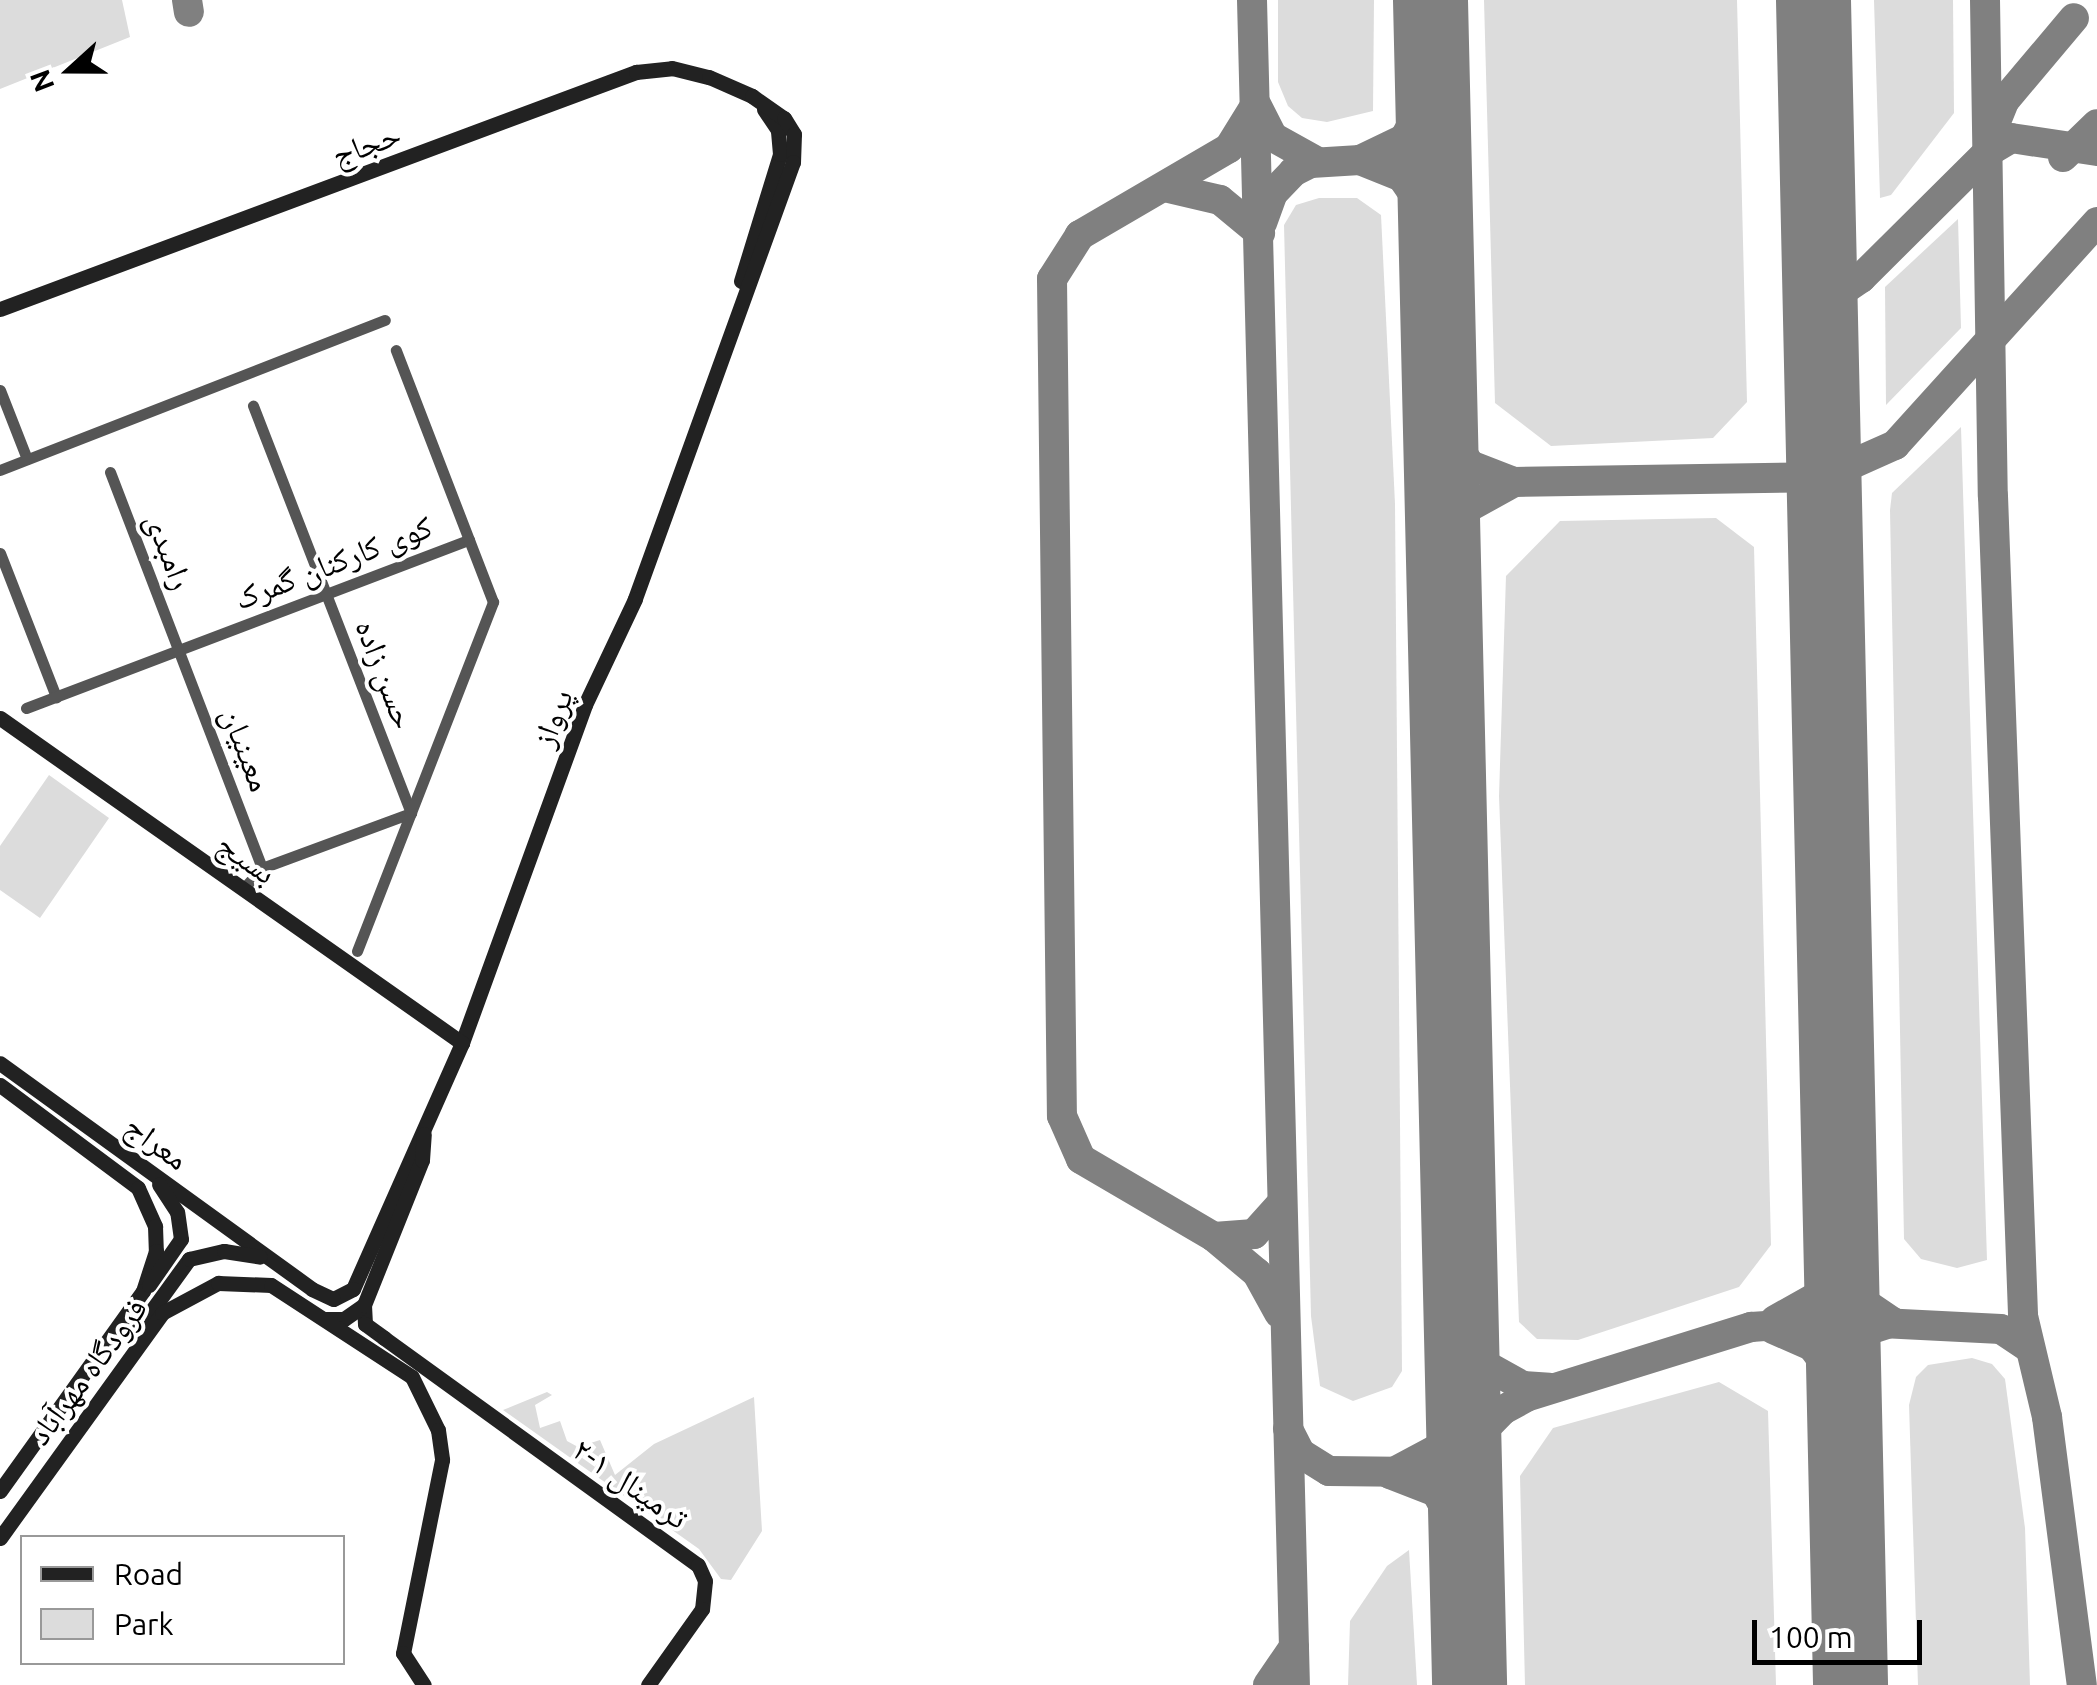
<!DOCTYPE html>
<meta charset="utf-8">
<style>
body{margin:0}
#map{position:relative;width:2097px;height:1685px;overflow:hidden;background:#fff;font-family:Ubuntu,"Noto Naskh Arabic",sans-serif}
div>[style]{position:absolute}
[style*='--x']{left:calc(var(--x)*1px);top:calc(var(--y)*1px);width:calc(var(--w)*1px);rotate:calc(var(--a)*1deg)}
.green>*{inset:0;background:#dcdcdc}
.taxiway>*{height:30px;margin:-15px;padding:0 15px;transform-origin:15px;border-radius:15px;background:#808080}
.runway>*{height:75px;margin:-37.5px;padding:0 37.5px;transform-origin:37.5px;border-radius:37.5px;background:#808080}
.minor>*{height:11px;margin:-5.5px;padding:0 5.5px;transform-origin:5.5px;border-radius:5.5px;background:#555}
.secondary>*{height:15px;margin:-7.5px;padding:0 7.5px;transform-origin:7.5px;border-radius:7.5px;background:#222}
span{translate:-50% -50%;white-space:nowrap;text-align:center;line-height:1.15;-webkit-text-stroke:8px #fff;paint-order:stroke}
.street-label{font-size:32px;color:#000}
.legend{position:absolute;left:20px;top:1535px;width:325px;height:130px;box-sizing:border-box;background:#fff;border:2px solid #999;margin:0;padding:12px 18px;list-style:none;font-size:30px;color:#000}
.legend li{display:flex;align-items:center;gap:20px;height:50px}
.legend b{width:50px;border:2px solid #999}
.north{position:absolute;left:20px;top:20px;width:100px;height:100px;-webkit-text-stroke:8px #fff;paint-order:stroke;rotate:249deg;font-size:28px;font-weight:700;line-height:40px;text-align:center;color:#000}
.north::after{content:'';display:block;margin:auto;width:35px;height:45px;background:#000;clip-path:polygon(50% 0,100% 100%,50% 72%,0 100%)}
.scale{position:absolute;left:1752px;top:1620px;width:170px;height:45px;box-sizing:border-box;border:5px solid #000;border-top:0;padding-left:12px;font-size:30px;line-height:35px;white-space:nowrap;color:#000;-webkit-text-stroke:8px #fff;paint-order:stroke}
</style>
<div id="map">
<div class="green">
<div style="clip-path:polygon(0 0,122px 0,130px 37px,0 89px)"></div>
<div style="clip-path:polygon(1278px 0,1374px 0,1373px 111px,1327px 122px,1302px 118px,1288px 106px,1278px 82px)"></div>
<div style="clip-path:polygon(1484px 0,1737px 0,1747px 402px,1713px 438px,1551px 446px,1495px 403px)"></div>
<div style="clip-path:polygon(1874px 0,1953px 0,1954px 113px,1891px 195px,1880px 198px)"></div>
<div style="clip-path:polygon(1319px 198px,1357px 198px,1381px 215px,1395px 504px,1402px 1371px,1392px 1387px,1353px 1401px,1320px 1386px,1311px 1316px,1284px 225px,1296px 205px)"></div>
<div style="clip-path:polygon(1958px 219px,1961px 328px,1886px 405px,1885px 287px)"></div>
<div style="clip-path:polygon(1961px 427px,1987px 1260px,1957px 1268px,1921px 1259px,1904px 1239px,1890px 510px,1892px 493px)"></div>
<div style="clip-path:polygon(1716px 518px,1754px 547px,1771px 1245px,1739px 1287px,1578px 1340px,1537px 1339px,1519px 1322px,1499px 796px,1506px 576px,1560px 521px)"></div>
<div style="clip-path:polygon(49px 775px,109px 818px,40px 918px,0 890px,0 846px)"></div>
<div style="clip-path:polygon(1972px 1358px,1992px 1364px,2005px 1379px,2025px 1528px,2030px 1685px,1918px 1685px,1909px 1405px,1916px 1377px,1928px 1365px)"></div>
<div style="clip-path:polygon(1719px 1382px,1768px 1411px,1776px 1685px,1525px 1685px,1520px 1476px,1553px 1428px)"></div>
<div style="clip-path:polygon(547px 1392px,552px 1395px,535px 1405px,540px 1428px,560px 1421px,567px 1441px,578px 1447px,600px 1440px,615px 1475px,654px 1444px,754px 1397px,762px 1531px,731px 1580px,721px 1579px,699px 1549px,503px 1410px)"></div>
<div style="clip-path:polygon(1409px 1550px,1417px 1685px,1348px 1685px,1350px 1621px,1387px 1566px)"></div>
</div>
<div class="taxiway">
<div style="--x:187;--y:0;--w:12;--a:81"></div>
<div style="--x:1252;--y:0;--w:1686;--a:88.54"></div>
<div style="--x:1985;--y:0;--w:496;--a:89.1"></div>
<div style="--x:1993;--y:496;--w:821;--a:87.9"></div>
<div style="--x:2023;--y:1316;--w:104;--a:76.6"></div>
<div style="--x:2047;--y:1417;--w:270;--a:82.6"></div>
<div style="--x:1257;--y:106;--w:35;--a:63"></div>
<div style="--x:1273;--y:137;--w:51;--a:29.1"></div>
<div style="--x:1253;--y:109;--w:46;--a:121.6"></div>
<div style="--x:1229;--y:148;--w:173;--a:149.7"></div>
<div style="--x:1080;--y:235;--w:52;--a:122.5"></div>
<div style="--x:1052;--y:279;--w:837;--a:89.32"></div>
<div style="--x:1062;--y:1116;--w:47;--a:66.2"></div>
<div style="--x:1081;--y:1159;--w:154;--a:30.4"></div>
<div style="--x:1214;--y:1237;--w:56;--a:39.9"></div>
<div style="--x:1257;--y:1273;--w:46;--a:61.2"></div>
<div style="--x:1991;--y:134;--w:37;--a:-68"></div>
<div style="--x:2005;--y:100;--w:107;--a:-49.9"></div>
<div style="--x:2063;--y:157;--w:47;--a:-44.1"></div>
<div style="--x:1360;--y:160;--w:49;--a:-25.5"></div>
<div style="--x:1404;--y:139;--w:55;--a:-60.6"></div>
<div style="--x:1164;--y:187;--w:57;--a:13.1"></div>
<div style="--x:1220;--y:200;--w:52;--a:39.5"></div>
<div style="--x:1262;--y:223;--w:32;--a:-70"></div>
<div style="--x:1273;--y:193;--w:29;--a:-46"></div>
<div style="--x:1293;--y:172;--w:20;--a:-27"></div>
<div style="--x:1311;--y:163;--w:49;--a:-3.5"></div>
<div style="--x:1360;--y:160;--w:45;--a:22"></div>
<div style="--x:1402;--y:177;--w:60;--a:55.8"></div>
<div style="--x:1820;--y:306;--w:50;--a:-34.3"></div>
<div style="--x:1861;--y:278;--w:179;--a:-44.8"></div>
<div style="--x:1988;--y:152;--w:27;--a:-31"></div>
<div style="--x:2011;--y:138;--w:87;--a:8.6"></div>
<div style="--x:1442;--y:423;--w:50;--a:56.3"></div>
<div style="--x:1470;--y:465;--w:47;--a:21.1"></div>
<div style="--x:1514;--y:482;--w:309;--a:-0.9"></div>
<div style="--x:1823;--y:477;--w:79;--a:-24"></div>
<div style="--x:1895;--y:445;--w:301;--a:-47.8"></div>
<div style="--x:1444;--y:546;--w:39;--a:-63"></div>
<div style="--x:1462;--y:511;--w:60;--a:-29.1"></div>
<div style="--x:1214;--y:1237;--w:40;--a:-4.3"></div>
<div style="--x:1254;--y:1234;--w:39;--a:-48"></div>
<div style="--x:1841;--y:1258;--w:46;--a:65.7"></div>
<div style="--x:1860;--y:1300;--w:40;--a:34"></div>
<div style="--x:1893;--y:1322;--w:28;--a:162"></div>
<div style="--x:1866;--y:1331;--w:39;--a:127"></div>
<div style="--x:1461;--y:1319;--w:52;--a:62.4"></div>
<div style="--x:1485;--y:1365;--w:43;--a:28.9"></div>
<div style="--x:1523;--y:1386;--w:26;--a:4"></div>
<div style="--x:1775;--y:1320;--w:49;--a:-29.2"></div>
<div style="--x:1818;--y:1296;--w:44;--a:-58.8"></div>
<div style="--x:1773;--y:1329;--w:43;--a:23.6"></div>
<div style="--x:1812;--y:1346;--w:54;--a:53.3"></div>
<div style="--x:1463;--y:1393;--w:43;--a:108.9"></div>
<div style="--x:1449;--y:1434;--w:19;--a:129"></div>
<div style="--x:1437;--y:1449;--w:53;--a:152"></div>
<div style="--x:1390;--y:1474;--w:49;--a:21.4"></div>
<div style="--x:1436;--y:1492;--w:62;--a:60.9"></div>
<div style="--x:1288;--y:1429;--w:27;--a:63"></div>
<div style="--x:1300;--y:1453;--w:34;--a:32"></div>
<div style="--x:1329;--y:1471;--w:90;--a:0.6"></div>
<div style="--x:1419;--y:1472;--w:36;--a:-18"></div>
<div style="--x:1453;--y:1461;--w:71;--a:-45.6"></div>
<div style="--x:1503;--y:1410;--w:26;--a:-29"></div>
<div style="--x:1526;--y:1397;--w:236;--a:-17.3"></div>
<div style="--x:1751;--y:1327;--w:91;--a:-3.8"></div>
<div style="--x:1842;--y:1321;--w:159;--a:2.9"></div>
<div style="--x:2001;--y:1329;--w:32;--a:34"></div>
<div style="--x:1465;--y:1493;--w:55;--a:-76.2"></div>
<div style="--x:1268;--y:1685;--w:46;--a:-55.6"></div>
</div>
<div class="runway">
<div style="--x:1430;--y:0;--w:1685;--a:88.67"></div>
<div style="--x:1813;--y:0;--w:1685;--a:88.74"></div>
</div>
<div class="minor">
<div style="--x:0;--y:390;--w:74;--a:68.6"></div>
<div style="--x:0;--y:470;--w:413;--a:-21.3"></div>
<div style="--x:110;--y:472;--w:424;--a:69"></div>
<div style="--x:0;--y:553;--w:155;--a:68.7"></div>
<div style="--x:26;--y:708;--w:474;--a:-20.8"></div>
<div style="--x:243;--y:889;--w:28;--a:-48"></div>
<div style="--x:262;--y:868;--w:159;--a:-20.3"></div>
<div style="--x:411;--y:813;--w:437;--a:-111.2"></div>
<div style="--x:357;--y:951;--w:375;--a:-68.7"></div>
<div style="--x:493;--y:602;--w:270;--a:-111.1"></div>
</div>
<div class="secondary">
<div style="--x:741;--y:281;--w:133;--a:-72.9"></div>
<div style="--x:780;--y:154;--w:24;--a:-95"></div>
<div style="--x:778;--y:130;--w:25;--a:-124"></div>
<div style="--x:0;--y:309;--w:679;--a:-20.44"></div>
<div style="--x:636;--y:72;--w:36;--a:-6"></div>
<div style="--x:672;--y:68;--w:38;--a:14"></div>
<div style="--x:709;--y:77;--w:47;--a:23.8"></div>
<div style="--x:752;--y:96;--w:39;--a:35"></div>
<div style="--x:784;--y:118;--w:19;--a:58"></div>
<div style="--x:794;--y:134;--w:28;--a:92"></div>
<div style="--x:793;--y:162;--w:465;--a:109.9"></div>
<div style="--x:635;--y:599;--w:117;--a:115.3"></div>
<div style="--x:585;--y:705;--w:360;--a:110"></div>
<div style="--x:462;--y:1043;--w:269;--a:113.9"></div>
<div style="--x:353;--y:1289;--w:22;--a:153"></div>
<div style="--x:333;--y:1299;--w:23;--a:-155"></div>
<div style="--x:312;--y:1289;--w:385;--a:-144.1"></div>
<div style="--x:0;--y:718;--w:565;--a:35.12"></div>
<div style="--x:0;--y:1085;--w:172;--a:36.7"></div>
<div style="--x:138;--y:1188;--w:42;--a:65.9"></div>
<div style="--x:155;--y:1226;--w:25;--a:88"></div>
<div style="--x:156;--y:1251;--w:42;--a:108"></div>
<div style="--x:143;--y:1291;--w:246;--a:125.6"></div>
<div style="--x:149;--y:1285;--w:56;--a:-55.2"></div>
<div style="--x:181;--y:1239;--w:27;--a:-98"></div>
<div style="--x:177;--y:1212;--w:33;--a:-123"></div>
<div style="--x:364;--y:1305;--w:19;--a:87"></div>
<div style="--x:365;--y:1324;--w:24;--a:36"></div>
<div style="--x:384;--y:1338;--w:387;--a:35.9"></div>
<div style="--x:698;--y:1565;--w:17;--a:66"></div>
<div style="--x:705;--y:1581;--w:28;--a:96"></div>
<div style="--x:702;--y:1609;--w:93;--a:125.4"></div>
<div style="--x:326;--y:1319;--w:18;--a:0"></div>
<div style="--x:344;--y:1319;--w:24;--a:-35"></div>
<div style="--x:364;--y:1305;--w:156;--a:-68.2"></div>
<div style="--x:422;--y:1160;--w:26;--a:-86"></div>
<div style="--x:134;--y:1335;--w:94;--a:-54.1"></div>
<div style="--x:189;--y:1259;--w:36;--a:-13"></div>
<div style="--x:224;--y:1251;--w:36;--a:9"></div>
<div style="--x:0;--y:1538;--w:277;--a:-54.2"></div>
<div style="--x:162;--y:1313;--w:64;--a:-28.2"></div>
<div style="--x:218;--y:1283;--w:53;--a:2.2"></div>
<div style="--x:271;--y:1285;--w:168;--a:33.1"></div>
<div style="--x:412;--y:1377;--w:59;--a:63.9"></div>
<div style="--x:438;--y:1430;--w:30;--a:82"></div>
<div style="--x:442;--y:1460;--w:197;--a:101.4"></div>
<div style="--x:403;--y:1653;--w:38;--a:57"></div>
</div>
<div class="street-label">
<span style="left:366px;top:144px;rotate:-20deg">حجاج</span>
<span style="left:170px;top:551px;rotate:69deg">رامبدی</span>
<span style="left:333px;top:562px;rotate:-21deg">کوی کارکنان گمرک</span>
<span style="left:386px;top:674px;rotate:69deg">حسن زاده</span>
<span style="left:552px;top:718px;rotate:-69deg">پرواز</span>
<span style="left:247px;top:749px;rotate:69deg">معینیان</span>
<span style="left:247px;top:858px;rotate:35deg">بسیج</span>
<span style="left:157px;top:1142px;rotate:36deg">معراج</span>
<span style="left:87px;top:1371px;rotate:-53deg">فرودگاه مهرآباد</span>
<span style="left:631px;top:1483px;rotate:35deg">ترمینال ۱-۲</span>
</div>
<ul class="legend">
<li><b style="height:12px;background:#222"></b>Road</li>
<li><b style="height:28px;background:#dcdcdc"></b>Park</li>
</ul>
<div class="north">N</div>
<div class="scale">100 m</div>
</div>
